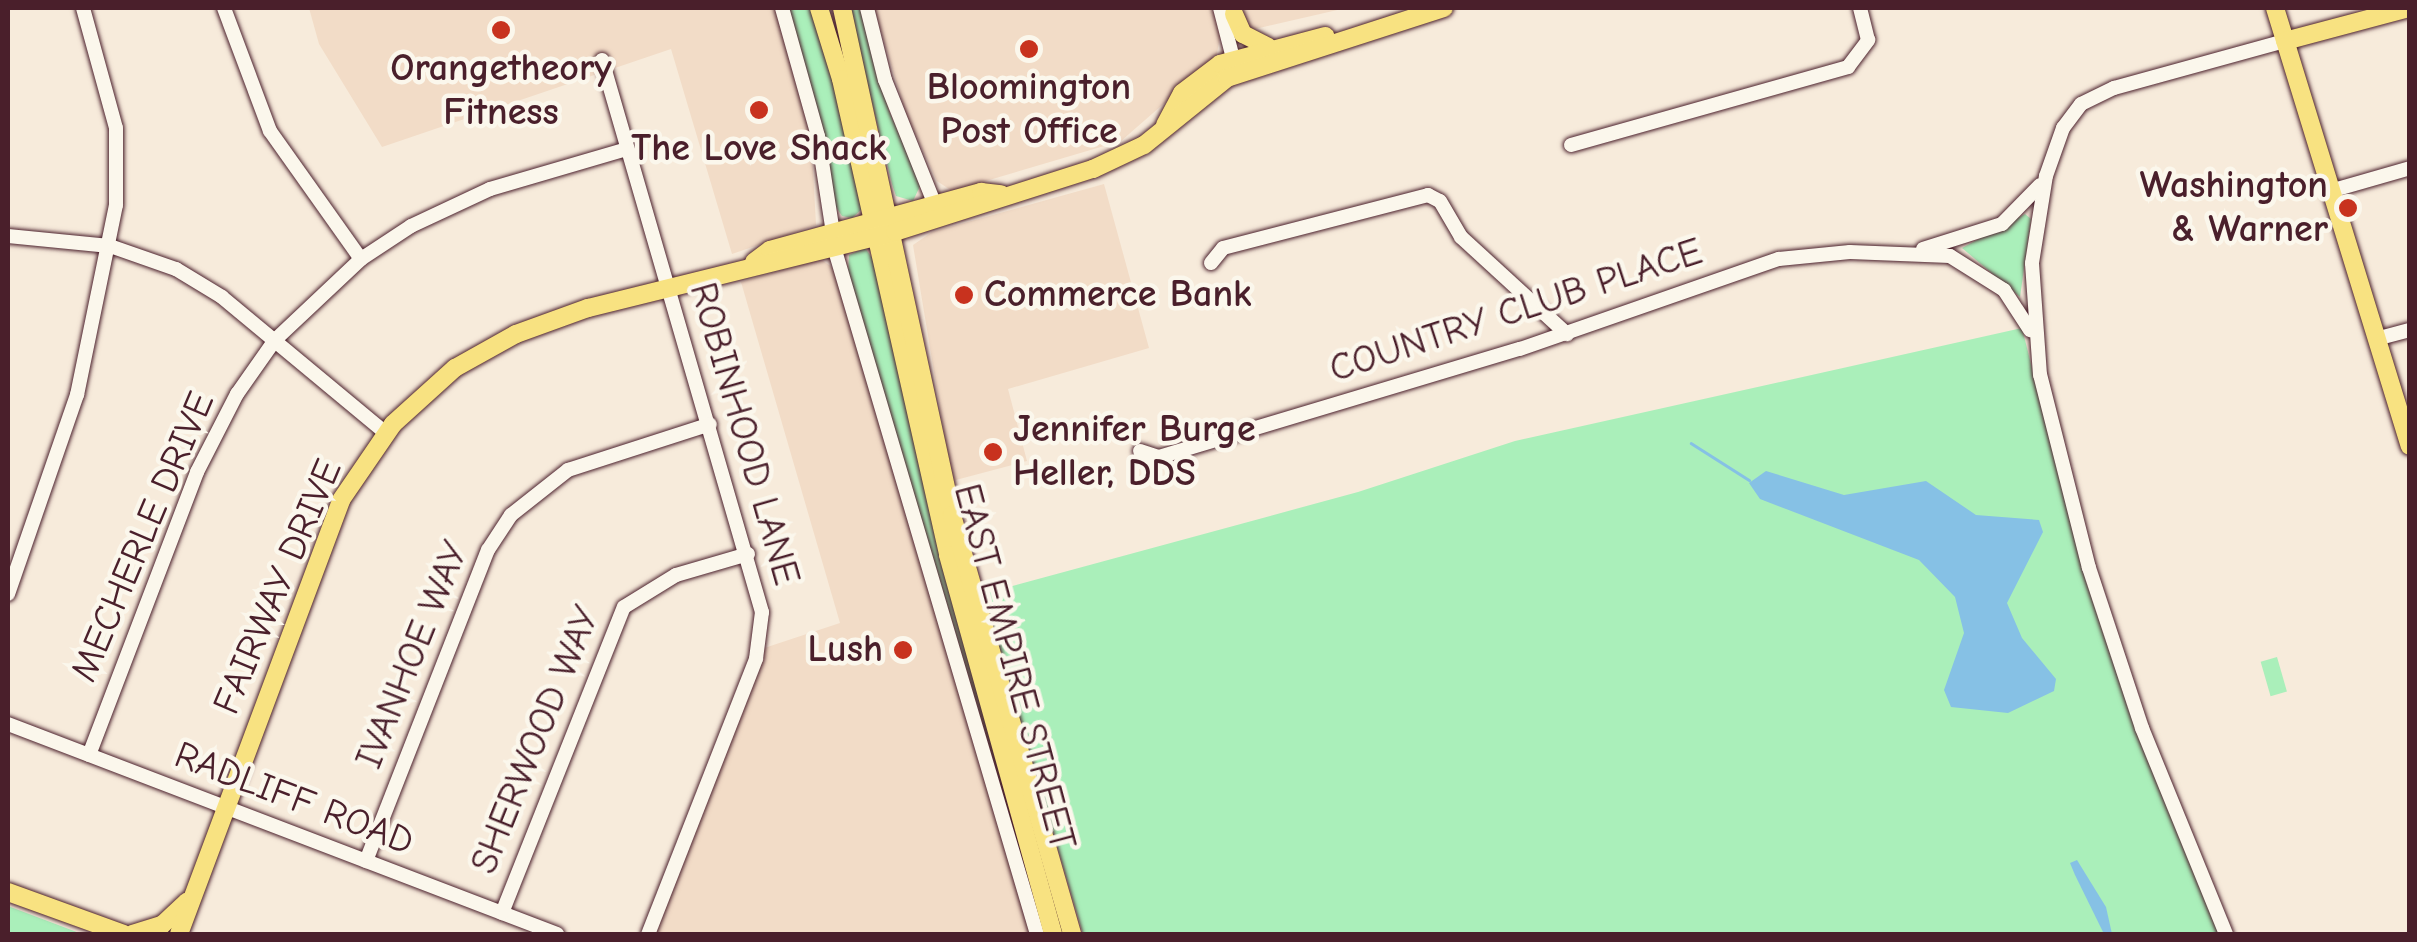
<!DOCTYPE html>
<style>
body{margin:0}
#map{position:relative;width:2417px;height:942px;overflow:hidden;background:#f7ebdb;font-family:"Comic Neue",sans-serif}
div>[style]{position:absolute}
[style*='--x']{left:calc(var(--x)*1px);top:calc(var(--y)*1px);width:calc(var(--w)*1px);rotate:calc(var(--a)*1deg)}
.built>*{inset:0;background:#f2dcc7}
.green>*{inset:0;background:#aaefba;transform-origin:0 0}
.water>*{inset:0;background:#86c1e5}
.stream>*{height:2.5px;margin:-1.25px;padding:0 1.25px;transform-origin:1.25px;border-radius:1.25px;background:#86c1e5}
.roads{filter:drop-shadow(0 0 2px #4a1f2b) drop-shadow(0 0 2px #4a1f2b)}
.minor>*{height:14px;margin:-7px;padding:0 7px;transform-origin:7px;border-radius:7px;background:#fbf7ec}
.major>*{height:18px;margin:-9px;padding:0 9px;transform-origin:9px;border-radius:9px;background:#f8e281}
.dots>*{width:28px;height:28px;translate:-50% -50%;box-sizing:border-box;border:5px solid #fbf7ec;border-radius:50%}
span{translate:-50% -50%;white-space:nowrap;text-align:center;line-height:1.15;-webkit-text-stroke:9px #fbf7ec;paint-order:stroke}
.poi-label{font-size:38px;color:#4a1f2b;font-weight:700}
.right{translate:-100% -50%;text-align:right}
.left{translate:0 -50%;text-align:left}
.street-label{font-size:38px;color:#4a1f2b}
.frame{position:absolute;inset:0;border:10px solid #4a1f2b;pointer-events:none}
</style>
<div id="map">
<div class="built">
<div style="clip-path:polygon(309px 8px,776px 8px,811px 133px,816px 225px,732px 254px,671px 49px,382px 147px,319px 44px)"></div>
<div style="clip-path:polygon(874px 8px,1346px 8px,1220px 37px,1216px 58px,1121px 141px,952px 191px,937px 181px,906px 114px)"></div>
<div style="clip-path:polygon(1104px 184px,1149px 348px,1008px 389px,1027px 461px,952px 481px,913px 245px,932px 232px)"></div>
<div style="clip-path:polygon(820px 259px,832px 267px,856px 330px,1030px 934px,644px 934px,752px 652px,840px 623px,741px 282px)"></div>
</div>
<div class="green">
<div style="clip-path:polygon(789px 8px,812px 8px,836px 87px,862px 209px,852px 218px,842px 216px,834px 204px,828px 148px)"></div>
<div style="clip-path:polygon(849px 8px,861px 8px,889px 111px,921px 184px,913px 201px,896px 196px,892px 184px)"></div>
<div style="clip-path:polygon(2025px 214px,2031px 219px,2020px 297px,1962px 248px)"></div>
<div style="clip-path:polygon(865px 248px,875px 262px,1046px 934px,848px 274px,849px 255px)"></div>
<div style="clip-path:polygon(2022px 328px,2055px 460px,2221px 934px,1083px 934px,983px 594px,1358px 492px,1515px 441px)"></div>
<div style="left:2277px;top:657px;width:36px;height:17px;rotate:74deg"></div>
<div style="clip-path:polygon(8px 906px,82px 934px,8px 934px)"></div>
</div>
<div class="water">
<div style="clip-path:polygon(1766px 471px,1844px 495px,1926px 481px,1976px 515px,2039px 520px,2043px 532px,2007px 603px,2022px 638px,2056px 679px,2054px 691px,2008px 713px,1951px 707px,1944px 690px,1964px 633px,1955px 597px,1919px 560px,1760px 499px,1749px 483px)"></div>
<div style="clip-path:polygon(2077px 860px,2106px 907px,2112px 934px,2104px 934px,2075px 875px,2070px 863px)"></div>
</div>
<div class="stream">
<div style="--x:1691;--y:443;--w:69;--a:32.5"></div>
</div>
<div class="roads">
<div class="minor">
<div style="--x:224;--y:8;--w:131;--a:69.5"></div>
<div style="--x:270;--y:131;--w:157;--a:54.6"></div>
<div style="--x:782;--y:8;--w:133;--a:74.3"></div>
<div style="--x:818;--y:136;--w:98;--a:81.2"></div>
<div style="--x:867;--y:8;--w:74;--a:76"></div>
<div style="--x:885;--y:80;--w:135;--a:68.2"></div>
<div style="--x:1220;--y:8;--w:64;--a:75.5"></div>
<div style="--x:602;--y:60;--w:575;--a:73.84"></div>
<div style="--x:762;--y:612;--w:47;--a:97.3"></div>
<div style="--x:756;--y:659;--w:295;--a:111.4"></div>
<div style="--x:1571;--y:145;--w:288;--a:-15.7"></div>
<div style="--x:1848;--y:67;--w:34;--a:-53"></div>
<div style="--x:1868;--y:40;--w:33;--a:-104"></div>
<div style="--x:2330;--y:191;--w:83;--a:-16"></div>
<div style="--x:8;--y:236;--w:102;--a:5.6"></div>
<div style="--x:110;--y:246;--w:70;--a:19.2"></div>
<div style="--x:176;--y:269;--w:54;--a:31.3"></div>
<div style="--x:222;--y:297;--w:213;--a:39.7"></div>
<div style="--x:834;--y:247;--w:716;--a:73.54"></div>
<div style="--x:1923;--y:249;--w:83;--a:-17.6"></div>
<div style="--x:2002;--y:224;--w:54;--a:-45.7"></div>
<div style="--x:1211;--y:263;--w:19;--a:-51"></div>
<div style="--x:1223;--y:248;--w:212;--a:-14.5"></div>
<div style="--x:1428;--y:195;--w:13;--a:27"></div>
<div style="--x:1440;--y:201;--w:42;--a:59.7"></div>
<div style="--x:1461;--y:237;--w:144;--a:42.5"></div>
<div style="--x:2376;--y:339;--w:35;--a:-15"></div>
<div style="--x:1140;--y:451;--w:20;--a:18"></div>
<div style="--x:1159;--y:457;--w:377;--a:-16.7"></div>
<div style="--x:1520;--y:349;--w:274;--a:-19.2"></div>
<div style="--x:1779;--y:259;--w:71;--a:-5.6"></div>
<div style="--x:1850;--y:252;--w:100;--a:2.3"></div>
<div style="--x:1950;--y:256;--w:64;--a:32.2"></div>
<div style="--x:2004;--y:290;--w:48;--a:57"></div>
<div style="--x:8;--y:594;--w:211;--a:-70.9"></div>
<div style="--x:77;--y:395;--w:194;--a:-78.4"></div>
<div style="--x:116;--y:205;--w:77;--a:-90"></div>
<div style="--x:116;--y:128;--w:124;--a:-105.4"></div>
<div style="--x:8;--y:724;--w:588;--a:20.93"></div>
<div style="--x:89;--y:755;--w:303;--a:-69.1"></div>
<div style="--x:197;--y:472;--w:88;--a:-62.9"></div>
<div style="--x:237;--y:394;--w:66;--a:-54.9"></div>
<div style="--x:275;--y:340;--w:118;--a:-43.3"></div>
<div style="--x:361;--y:259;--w:60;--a:-33.4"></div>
<div style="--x:411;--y:226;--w:87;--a:-25.1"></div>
<div style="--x:490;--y:189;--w:143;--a:-16.3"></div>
<div style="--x:366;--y:861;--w:334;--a:-68.6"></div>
<div style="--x:488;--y:550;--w:42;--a:-56.7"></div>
<div style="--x:511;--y:515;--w:73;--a:-38.3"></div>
<div style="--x:568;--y:470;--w:149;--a:-17.9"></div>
<div style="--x:502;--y:913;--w:329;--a:-68.3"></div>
<div style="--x:624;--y:607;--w:61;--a:-31.6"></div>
<div style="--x:676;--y:575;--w:75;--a:-16.3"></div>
<div style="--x:2226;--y:934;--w:222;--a:-112.2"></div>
<div style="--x:2142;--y:728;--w:169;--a:-108.3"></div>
<div style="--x:2089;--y:568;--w:199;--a:-104.2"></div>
<div style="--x:2040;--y:375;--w:112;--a:-94.1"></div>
<div style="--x:2032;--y:263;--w:88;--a:-80.9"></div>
<div style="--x:2046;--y:176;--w:51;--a:-70.5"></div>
<div style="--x:2063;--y:128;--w:30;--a:-53"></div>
<div style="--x:2081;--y:104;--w:37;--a:-26"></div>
<div style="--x:2114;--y:88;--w:177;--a:-15.4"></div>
</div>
<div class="major">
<div style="--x:819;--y:8;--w:74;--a:72.8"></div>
<div style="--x:841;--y:79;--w:488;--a:77.3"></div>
<div style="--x:948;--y:555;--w:393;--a:74.5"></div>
<div style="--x:842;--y:8;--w:519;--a:77.76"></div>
<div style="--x:952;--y:515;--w:436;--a:74"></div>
<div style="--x:2275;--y:8;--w:458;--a:72.9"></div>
<div style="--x:1234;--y:14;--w:22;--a:66"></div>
<div style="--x:1243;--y:34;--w:28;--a:27"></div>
<div style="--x:2285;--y:41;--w:128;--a:-14.9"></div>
<div style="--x:1165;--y:125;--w:36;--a:-62"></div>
<div style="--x:1182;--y:93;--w:48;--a:-37.3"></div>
<div style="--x:1220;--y:64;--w:109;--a:-14.9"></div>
<div style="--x:754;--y:262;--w:20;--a:-37"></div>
<div style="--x:770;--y:250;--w:219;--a:-15.4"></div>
<div style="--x:981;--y:192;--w:20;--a:6"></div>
<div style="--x:8;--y:892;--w:123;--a:19.9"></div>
<div style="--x:132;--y:934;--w:31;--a:-17"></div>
<div style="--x:162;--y:925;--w:34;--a:-43"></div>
<div style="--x:179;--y:934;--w:463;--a:-69.5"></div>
<div style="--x:341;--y:500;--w:92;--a:-55.6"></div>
<div style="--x:393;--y:424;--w:84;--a:-42.1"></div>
<div style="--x:455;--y:368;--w:70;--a:-29.1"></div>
<div style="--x:516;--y:334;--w:77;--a:-19.9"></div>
<div style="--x:588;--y:308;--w:316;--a:-13.9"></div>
<div style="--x:895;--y:232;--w:208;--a:-17.7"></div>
<div style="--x:1093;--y:169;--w:56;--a:-25.2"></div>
<div style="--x:1144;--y:145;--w:107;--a:-38.9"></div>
<div style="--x:1227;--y:78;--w:228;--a:-17.9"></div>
</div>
</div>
<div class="dots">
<div style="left:501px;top:30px;background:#c8321e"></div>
<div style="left:1029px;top:49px;background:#c8321e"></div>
<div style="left:759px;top:110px;background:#c8321e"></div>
<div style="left:2348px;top:208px;background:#c8321e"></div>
<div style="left:964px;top:295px;background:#c8321e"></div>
<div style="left:993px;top:452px;background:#c8321e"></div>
<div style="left:903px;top:650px;background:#c8321e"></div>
</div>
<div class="poi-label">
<span style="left:501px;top:91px">Orangetheory<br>Fitness</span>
<span style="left:1029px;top:110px">Bloomington<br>Post Office</span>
<span style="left:759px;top:149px">The Love Shack</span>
<span class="right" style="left:2328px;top:208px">Washington<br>&amp; Warner</span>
<span class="left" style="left:984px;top:295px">Commerce Bank</span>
<span class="left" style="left:1013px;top:452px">Jennifer Burge<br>Heller, DDS</span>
<span class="right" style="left:883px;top:650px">Lush</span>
</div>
<div class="street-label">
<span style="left:1516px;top:311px;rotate:-18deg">COUNTRY CLUB PLACE</span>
<span style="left:744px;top:434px;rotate:74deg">ROBINHOOD LANE</span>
<span style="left:143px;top:537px;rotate:-67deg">MECHERLE DRIVE</span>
<span style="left:278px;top:587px;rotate:-67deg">FAIRWAY DRIVE</span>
<span style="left:413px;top:655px;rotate:-68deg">IVANHOE WAY</span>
<span style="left:1014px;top:667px;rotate:75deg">EAST EMPIRE STREET</span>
<span style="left:536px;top:740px;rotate:-68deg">SHERWOOD WAY</span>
<span style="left:294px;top:799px;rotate:21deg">RADLIFF ROAD</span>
</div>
<div class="frame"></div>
</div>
